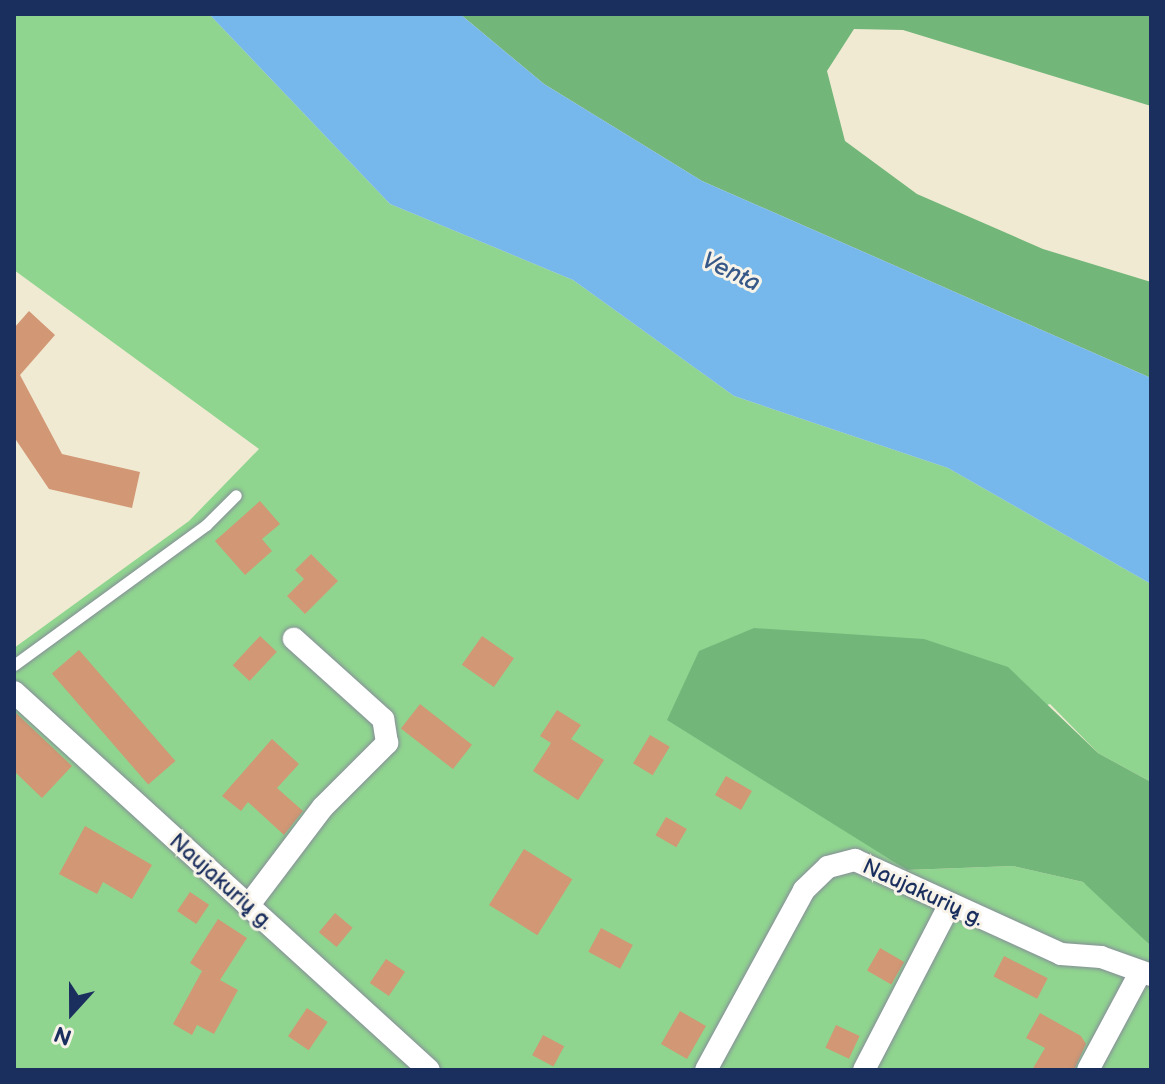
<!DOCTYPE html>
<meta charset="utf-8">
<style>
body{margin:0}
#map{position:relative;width:1165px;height:1084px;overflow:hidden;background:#f0ead3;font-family:"Balsamiq Sans",sans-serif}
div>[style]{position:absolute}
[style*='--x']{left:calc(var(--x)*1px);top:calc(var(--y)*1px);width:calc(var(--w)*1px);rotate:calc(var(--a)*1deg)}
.green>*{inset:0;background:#8fd58f}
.forest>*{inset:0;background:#73b67a}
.water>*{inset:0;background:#76b8eb}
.building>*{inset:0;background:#d29774;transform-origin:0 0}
.roads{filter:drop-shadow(0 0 2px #868c98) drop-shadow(0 0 2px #868c98)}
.lane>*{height:11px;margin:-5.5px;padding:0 5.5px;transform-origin:5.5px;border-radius:5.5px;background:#fff}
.street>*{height:22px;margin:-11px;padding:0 11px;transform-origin:11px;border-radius:11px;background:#fff}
span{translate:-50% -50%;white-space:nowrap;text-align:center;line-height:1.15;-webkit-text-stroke:6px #f7f3e8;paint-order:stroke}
.street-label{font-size:22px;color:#1b2f5e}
.water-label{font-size:24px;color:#365888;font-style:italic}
.frame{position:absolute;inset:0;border:16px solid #1b2f5e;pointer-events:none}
.north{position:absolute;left:32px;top:972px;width:80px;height:80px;-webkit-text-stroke:6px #f7f3e8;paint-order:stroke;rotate:201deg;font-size:22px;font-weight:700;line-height:32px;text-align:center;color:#1b2f5e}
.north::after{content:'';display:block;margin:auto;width:28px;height:36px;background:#1b2f5e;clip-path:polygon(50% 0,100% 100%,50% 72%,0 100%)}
</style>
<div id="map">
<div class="green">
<div style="clip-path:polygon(14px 14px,209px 14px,390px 204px,573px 280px,734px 396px,948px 468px,1151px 584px,1151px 782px,1098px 753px,1050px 704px,794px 793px,907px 870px,1013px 866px,1083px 882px,1104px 897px,1151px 946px,1151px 1070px,14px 1070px,14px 648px,189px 521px,259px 449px,14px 270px)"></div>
</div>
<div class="forest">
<div style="clip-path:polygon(460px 14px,1151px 14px,1151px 106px,903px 30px,854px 29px,827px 71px,845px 141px,917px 194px,1043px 249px,1151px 282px,1151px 378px,702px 181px,544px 84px)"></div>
<div style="clip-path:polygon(754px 628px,924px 639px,1008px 667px,1098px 753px,1151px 782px,1151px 946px,1083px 882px,1013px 866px,907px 870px,667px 720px,699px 651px)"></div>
</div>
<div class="water">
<div style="clip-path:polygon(209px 14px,460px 14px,544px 84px,702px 181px,1151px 378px,1151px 584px,948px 468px,734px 396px,573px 280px,390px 204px)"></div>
</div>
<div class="building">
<div style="clip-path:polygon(29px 311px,55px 335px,20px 375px,62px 454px,140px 472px,132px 508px,49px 489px,14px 437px,14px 328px)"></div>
<div style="clip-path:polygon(260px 501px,280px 524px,262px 539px,272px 551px,245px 575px,215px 541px)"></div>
<div style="clip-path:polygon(311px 554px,338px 581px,305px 614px,287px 596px,304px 579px,295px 570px)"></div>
<div style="left:260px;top:636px;width:23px;height:40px;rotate:43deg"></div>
<div style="left:482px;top:636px;width:39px;height:35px;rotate:35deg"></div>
<div style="left:79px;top:650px;width:147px;height:36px;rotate:49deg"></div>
<div style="left:420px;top:704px;width:66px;height:31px;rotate:38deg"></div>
<div style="clip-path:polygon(557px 710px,581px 725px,571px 739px,604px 760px,578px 800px,533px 771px,551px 743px,540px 736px)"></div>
<div style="clip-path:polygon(14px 711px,72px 766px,42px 798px,14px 771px)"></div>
<div style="left:650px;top:735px;width:23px;height:33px;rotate:31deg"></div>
<div style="clip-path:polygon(272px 739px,299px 764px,277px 788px,303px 811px,284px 835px,248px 802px,241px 811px,222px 796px)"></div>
<div style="left:726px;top:776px;width:30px;height:22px;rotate:30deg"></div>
<div style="left:666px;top:817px;width:24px;height:21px;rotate:30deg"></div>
<div style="clip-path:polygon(85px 826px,152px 865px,132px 899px,103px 882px,97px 894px,59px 874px)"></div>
<div style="left:524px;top:849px;width:57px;height:66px;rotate:32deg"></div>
<div style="left:190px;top:892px;width:23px;height:23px;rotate:34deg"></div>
<div style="left:335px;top:913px;width:23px;height:25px;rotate:40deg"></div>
<div style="clip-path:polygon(218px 919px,247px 938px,220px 980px,238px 990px,214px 1034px,197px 1025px,192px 1035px,173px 1024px,202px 971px,190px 963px)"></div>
<div style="left:601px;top:928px;width:36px;height:27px;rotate:28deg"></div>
<div style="left:880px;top:948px;width:28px;height:26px;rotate:30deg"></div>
<div style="left:1004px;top:956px;width:49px;height:23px;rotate:27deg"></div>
<div style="left:386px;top:959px;width:23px;height:29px;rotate:34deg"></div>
<div style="left:307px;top:1008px;width:25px;height:34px;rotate:34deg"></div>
<div style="left:680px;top:1011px;width:30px;height:38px;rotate:30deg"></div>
<div style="clip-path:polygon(1040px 1013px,1081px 1036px,1086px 1044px,1074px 1070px,1032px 1070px,1045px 1048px,1026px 1038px)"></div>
<div style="left:836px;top:1025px;width:26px;height:25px;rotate:25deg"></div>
<div style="left:543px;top:1035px;width:24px;height:23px;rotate:28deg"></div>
</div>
<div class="roads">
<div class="lane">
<div style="--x:14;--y:665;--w:238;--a:-36.1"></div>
<div style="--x:206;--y:525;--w:42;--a:-45"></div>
</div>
<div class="street">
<div style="--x:14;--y:692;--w:561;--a:42.33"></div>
<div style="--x:248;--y:906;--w:124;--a:-52.9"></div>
<div style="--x:323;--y:807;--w:91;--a:-45"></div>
<div style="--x:387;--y:743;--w:24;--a:-99"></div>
<div style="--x:383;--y:719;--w:120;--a:-138"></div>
<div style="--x:706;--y:1070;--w:205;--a:-61.4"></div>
<div style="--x:804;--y:890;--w:33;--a:-44"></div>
<div style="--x:828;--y:867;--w:28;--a:-15"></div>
<div style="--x:855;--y:860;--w:226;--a:24.5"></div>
<div style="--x:1061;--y:954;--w:40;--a:4.3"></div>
<div style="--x:1101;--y:957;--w:53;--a:19.8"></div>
<div style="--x:864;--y:1070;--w:182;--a:-62.6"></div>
<div style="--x:1088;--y:1070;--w:108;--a:-61.8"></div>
</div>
</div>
<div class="street-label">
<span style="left:221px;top:882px;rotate:42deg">Naujakurių g.</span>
<span style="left:923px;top:893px;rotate:25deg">Naujakurių g.</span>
</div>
<div class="water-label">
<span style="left:731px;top:272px;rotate:25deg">Venta</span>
</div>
<div class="frame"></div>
<div class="north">N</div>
</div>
